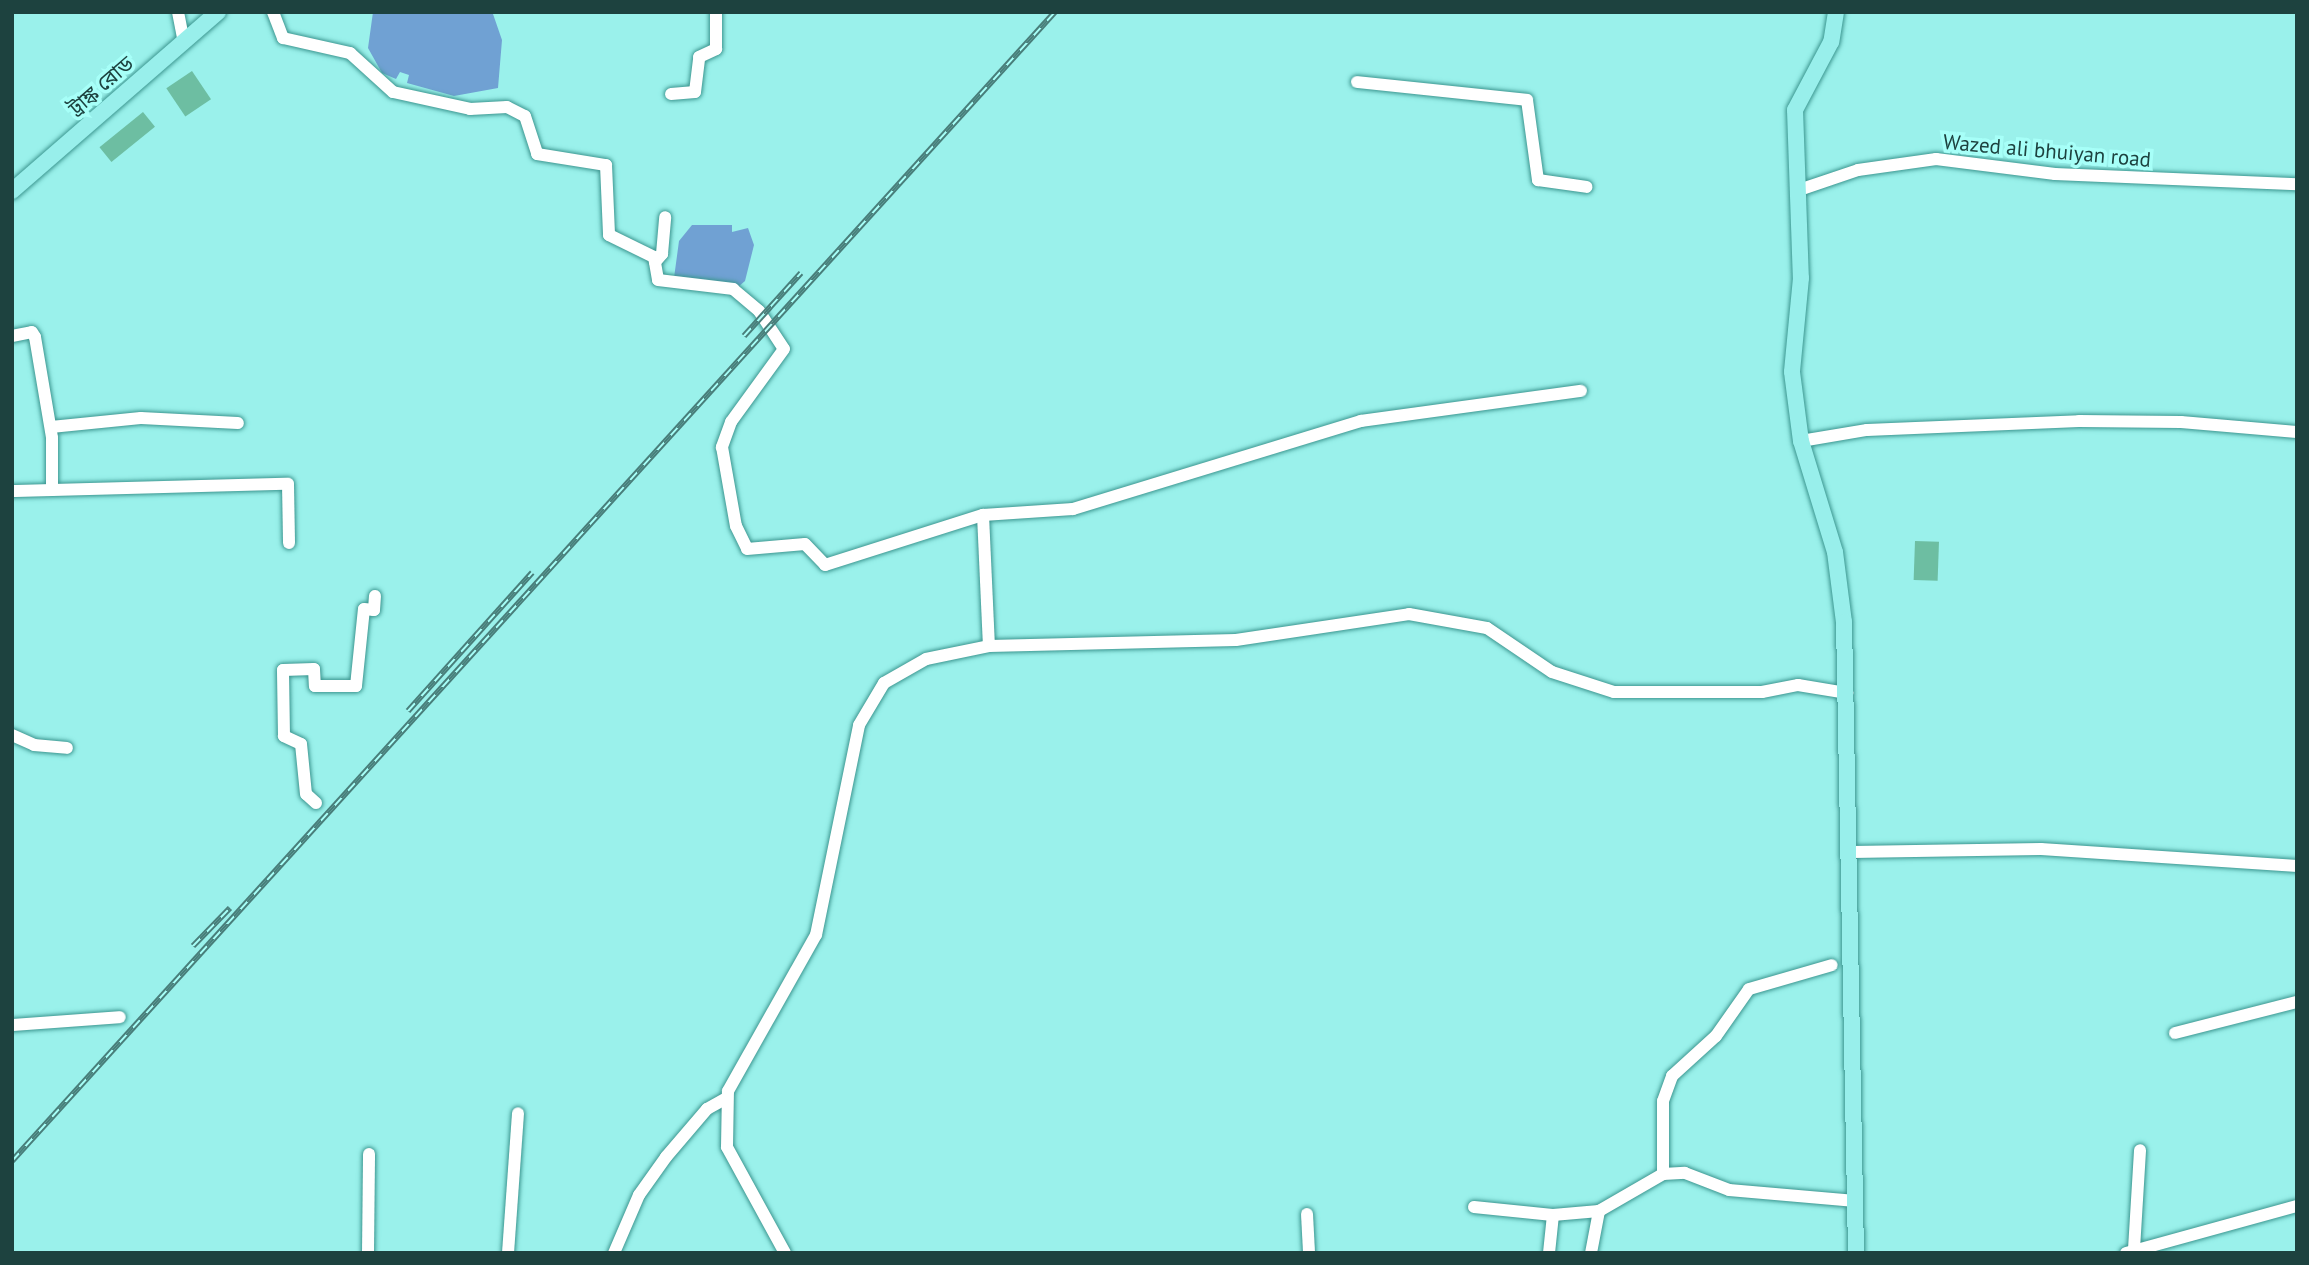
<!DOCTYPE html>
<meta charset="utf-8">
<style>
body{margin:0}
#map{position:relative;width:2309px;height:1265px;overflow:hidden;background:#9af1eb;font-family:"PT Sans","Noto Sans Bengali",sans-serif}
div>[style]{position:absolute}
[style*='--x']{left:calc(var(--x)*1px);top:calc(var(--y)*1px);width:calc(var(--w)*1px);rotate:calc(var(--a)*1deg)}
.water>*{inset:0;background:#70a1d3}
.building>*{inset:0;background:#6dbea2;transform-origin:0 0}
.roads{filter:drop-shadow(0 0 2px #3c9690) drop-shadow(0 0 2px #3c9690)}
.minor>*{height:12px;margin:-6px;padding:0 6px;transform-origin:6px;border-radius:6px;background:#fff}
.major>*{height:16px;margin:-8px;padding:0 8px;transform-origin:8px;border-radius:8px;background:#98efeb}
.rail>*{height:6px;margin-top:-3px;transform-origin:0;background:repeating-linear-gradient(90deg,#a7fff8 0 10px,#487e7a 0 20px);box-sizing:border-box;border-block:2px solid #487e7a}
span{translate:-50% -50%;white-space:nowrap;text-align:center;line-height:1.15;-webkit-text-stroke:7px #a7fff8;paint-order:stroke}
.street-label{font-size:21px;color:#1d423f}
.frame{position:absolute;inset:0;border:14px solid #1d423f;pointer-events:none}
</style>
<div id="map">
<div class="water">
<div style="clip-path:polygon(373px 12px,493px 14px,502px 40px,498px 88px,454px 96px,407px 83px,409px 75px,400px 72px,396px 79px,382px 73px,368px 48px)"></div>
<div style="clip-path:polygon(692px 225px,732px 225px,732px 232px,748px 228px,754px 245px,745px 281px,738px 287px,674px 278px,679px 241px)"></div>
</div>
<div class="building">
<div style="left:192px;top:71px;width:34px;height:31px;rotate:56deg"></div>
<div style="left:143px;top:112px;width:19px;height:56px;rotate:51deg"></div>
<div style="left:1915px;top:541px;width:24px;height:39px;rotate:2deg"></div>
</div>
<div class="roads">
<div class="minor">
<div style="--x:178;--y:12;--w:31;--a:79"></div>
<div style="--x:273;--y:12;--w:28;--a:69"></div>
<div style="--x:283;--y:38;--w:69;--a:12.6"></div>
<div style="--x:350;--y:53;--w:58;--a:42.2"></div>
<div style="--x:393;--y:92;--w:79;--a:12.4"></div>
<div style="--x:470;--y:109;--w:37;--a:-3"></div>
<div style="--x:507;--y:107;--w:20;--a:27"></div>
<div style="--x:525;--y:116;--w:40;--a:72"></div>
<div style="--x:537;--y:154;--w:70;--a:9.1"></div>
<div style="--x:606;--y:165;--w:70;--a:87.5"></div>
<div style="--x:609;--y:235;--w:50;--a:26.1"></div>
<div style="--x:654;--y:257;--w:23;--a:80"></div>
<div style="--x:658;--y:280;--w:76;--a:6.8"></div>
<div style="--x:733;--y:289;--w:34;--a:40"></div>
<div style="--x:759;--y:311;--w:45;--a:56.7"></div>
<div style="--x:784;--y:349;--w:90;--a:126"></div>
<div style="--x:731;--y:422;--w:27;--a:110"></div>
<div style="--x:722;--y:447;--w:80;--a:80"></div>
<div style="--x:736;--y:526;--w:25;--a:64"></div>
<div style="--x:747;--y:549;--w:58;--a:-4.9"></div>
<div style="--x:805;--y:544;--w:29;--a:46"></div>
<div style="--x:825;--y:565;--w:166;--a:-17.6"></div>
<div style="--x:983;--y:515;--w:90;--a:-3.8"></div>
<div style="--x:1073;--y:509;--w:301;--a:-17"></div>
<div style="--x:1361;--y:421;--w:222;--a:-7.8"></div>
<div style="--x:1357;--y:82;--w:171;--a:6"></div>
<div style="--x:1527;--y:100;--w:81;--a:82.2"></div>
<div style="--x:1538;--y:180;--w:49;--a:8.1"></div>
<div style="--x:671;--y:94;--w:24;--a:-5"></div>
<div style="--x:695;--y:92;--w:35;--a:-83"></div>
<div style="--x:699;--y:57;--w:19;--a:-25"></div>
<div style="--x:716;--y:49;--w:37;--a:-90"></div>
<div style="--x:1799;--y:190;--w:62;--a:-18.7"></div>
<div style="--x:1858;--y:170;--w:79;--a:-8"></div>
<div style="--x:1936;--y:159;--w:120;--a:7.2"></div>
<div style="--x:2055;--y:174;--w:242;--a:2.4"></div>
<div style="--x:655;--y:262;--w:11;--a:-49"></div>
<div style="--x:662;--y:254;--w:37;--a:-85"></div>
<div style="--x:12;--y:336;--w:20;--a:-11"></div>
<div style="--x:32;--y:332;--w:6;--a:59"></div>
<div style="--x:35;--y:337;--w:102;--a:80.4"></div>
<div style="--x:52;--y:438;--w:52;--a:90"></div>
<div style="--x:51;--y:427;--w:90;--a:-5.7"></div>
<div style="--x:141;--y:418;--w:97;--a:3"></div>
<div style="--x:1801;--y:441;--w:67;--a:-9.5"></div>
<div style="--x:1867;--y:430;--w:212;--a:-2.4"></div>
<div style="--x:2079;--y:421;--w:102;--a:0.6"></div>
<div style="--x:2181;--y:422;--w:116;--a:4.9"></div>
<div style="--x:12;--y:491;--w:276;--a:-1.5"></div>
<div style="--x:288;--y:484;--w:59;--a:89"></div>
<div style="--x:983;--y:515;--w:131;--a:87.4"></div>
<div style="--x:12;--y:735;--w:24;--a:24"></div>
<div style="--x:34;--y:745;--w:33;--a:5"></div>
<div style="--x:316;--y:803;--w:13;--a:-138"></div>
<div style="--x:306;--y:794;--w:50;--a:-95.7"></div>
<div style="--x:301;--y:744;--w:19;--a:-155"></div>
<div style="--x:284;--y:736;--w:66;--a:-90.9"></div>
<div style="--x:283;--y:670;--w:31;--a:-2"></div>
<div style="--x:314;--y:669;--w:17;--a:87"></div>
<div style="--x:315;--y:686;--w:41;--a:0"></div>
<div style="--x:356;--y:686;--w:77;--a:-84.1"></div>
<div style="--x:364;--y:609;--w:10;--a:6"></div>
<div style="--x:374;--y:610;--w:14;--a:-86"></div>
<div style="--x:1852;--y:852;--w:189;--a:-0.9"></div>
<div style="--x:2041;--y:849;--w:257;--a:3.8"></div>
<div style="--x:12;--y:1025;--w:108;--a:-4.2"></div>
<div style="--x:2175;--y:1033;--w:126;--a:-14.3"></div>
<div style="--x:1663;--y:1174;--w:73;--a:-90"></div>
<div style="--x:1663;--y:1101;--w:27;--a:-70"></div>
<div style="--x:1672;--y:1076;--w:59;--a:-42.3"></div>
<div style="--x:1716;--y:1036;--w:57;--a:-54.9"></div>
<div style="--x:1749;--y:989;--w:86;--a:-16.1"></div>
<div style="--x:1474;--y:1207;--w:79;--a:5.8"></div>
<div style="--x:1553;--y:1215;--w:46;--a:-5"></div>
<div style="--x:1307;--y:1214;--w:39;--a:87"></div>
<div style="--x:2134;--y:1249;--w:99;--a:-86.5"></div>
<div style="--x:368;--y:1253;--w:99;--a:-89.4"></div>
<div style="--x:508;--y:1253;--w:140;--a:-85.9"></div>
<div style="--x:614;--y:1253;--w:63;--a:-66.7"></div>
<div style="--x:639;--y:1195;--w:47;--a:-54.6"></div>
<div style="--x:666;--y:1157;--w:63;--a:-49.5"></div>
<div style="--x:707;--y:1109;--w:23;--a:-29"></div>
<div style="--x:785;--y:1253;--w:121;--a:-118.7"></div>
<div style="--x:727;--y:1147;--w:56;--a:-89"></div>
<div style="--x:728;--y:1091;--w:179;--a:-60.6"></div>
<div style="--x:816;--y:935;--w:214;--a:-78.4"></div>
<div style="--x:859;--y:725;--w:49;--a:-59.2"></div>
<div style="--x:884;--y:683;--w:48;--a:-29.7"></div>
<div style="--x:926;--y:659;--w:64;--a:-11.7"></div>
<div style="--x:989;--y:646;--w:247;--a:-1.4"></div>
<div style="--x:1236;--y:640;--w:175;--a:-8.5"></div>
<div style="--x:1409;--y:614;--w:79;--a:10.2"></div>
<div style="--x:1487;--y:628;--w:78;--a:34.1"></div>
<div style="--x:1552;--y:672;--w:65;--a:17.9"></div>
<div style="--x:1614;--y:692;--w:148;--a:0"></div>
<div style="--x:1762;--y:692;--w:37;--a:-11"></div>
<div style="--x:1798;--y:685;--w:50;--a:9.3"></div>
<div style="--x:1549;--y:1253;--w:38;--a:-84"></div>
<div style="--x:1591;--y:1253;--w:43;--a:-79.2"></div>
<div style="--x:1599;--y:1211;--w:74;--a:-30"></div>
<div style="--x:1663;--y:1174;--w:22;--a:-3"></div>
<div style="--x:1685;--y:1173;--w:47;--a:21.1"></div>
<div style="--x:1729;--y:1190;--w:127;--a:5"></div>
<div style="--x:2126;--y:1253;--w:177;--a:-15.4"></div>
</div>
<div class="major">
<div style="--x:1836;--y:12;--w:30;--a:99"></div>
<div style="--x:1831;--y:42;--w:77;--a:117.9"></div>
<div style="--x:1795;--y:110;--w:168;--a:88"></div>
<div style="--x:1801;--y:278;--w:94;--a:95.5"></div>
<div style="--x:1792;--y:372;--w:70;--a:82.6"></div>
<div style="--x:1801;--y:441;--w:116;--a:73"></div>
<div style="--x:1835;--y:552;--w:71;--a:82.7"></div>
<div style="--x:1844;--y:622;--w:631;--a:88.91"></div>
<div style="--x:12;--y:191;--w:273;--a:-41"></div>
</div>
</div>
<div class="rail">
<div style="--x:744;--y:336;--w:85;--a:-47.9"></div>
<div style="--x:408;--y:711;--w:186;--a:-48.1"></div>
<div style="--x:193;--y:946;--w:53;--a:-45.8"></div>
<div style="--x:12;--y:1161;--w:1552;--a:-47.77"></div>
</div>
<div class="street-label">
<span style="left:101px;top:86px;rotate:-41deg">ট্রাঙ্ক রোড</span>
<span style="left:2047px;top:151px;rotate:5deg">Wazed ali bhuiyan road</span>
</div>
<div class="frame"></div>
</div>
